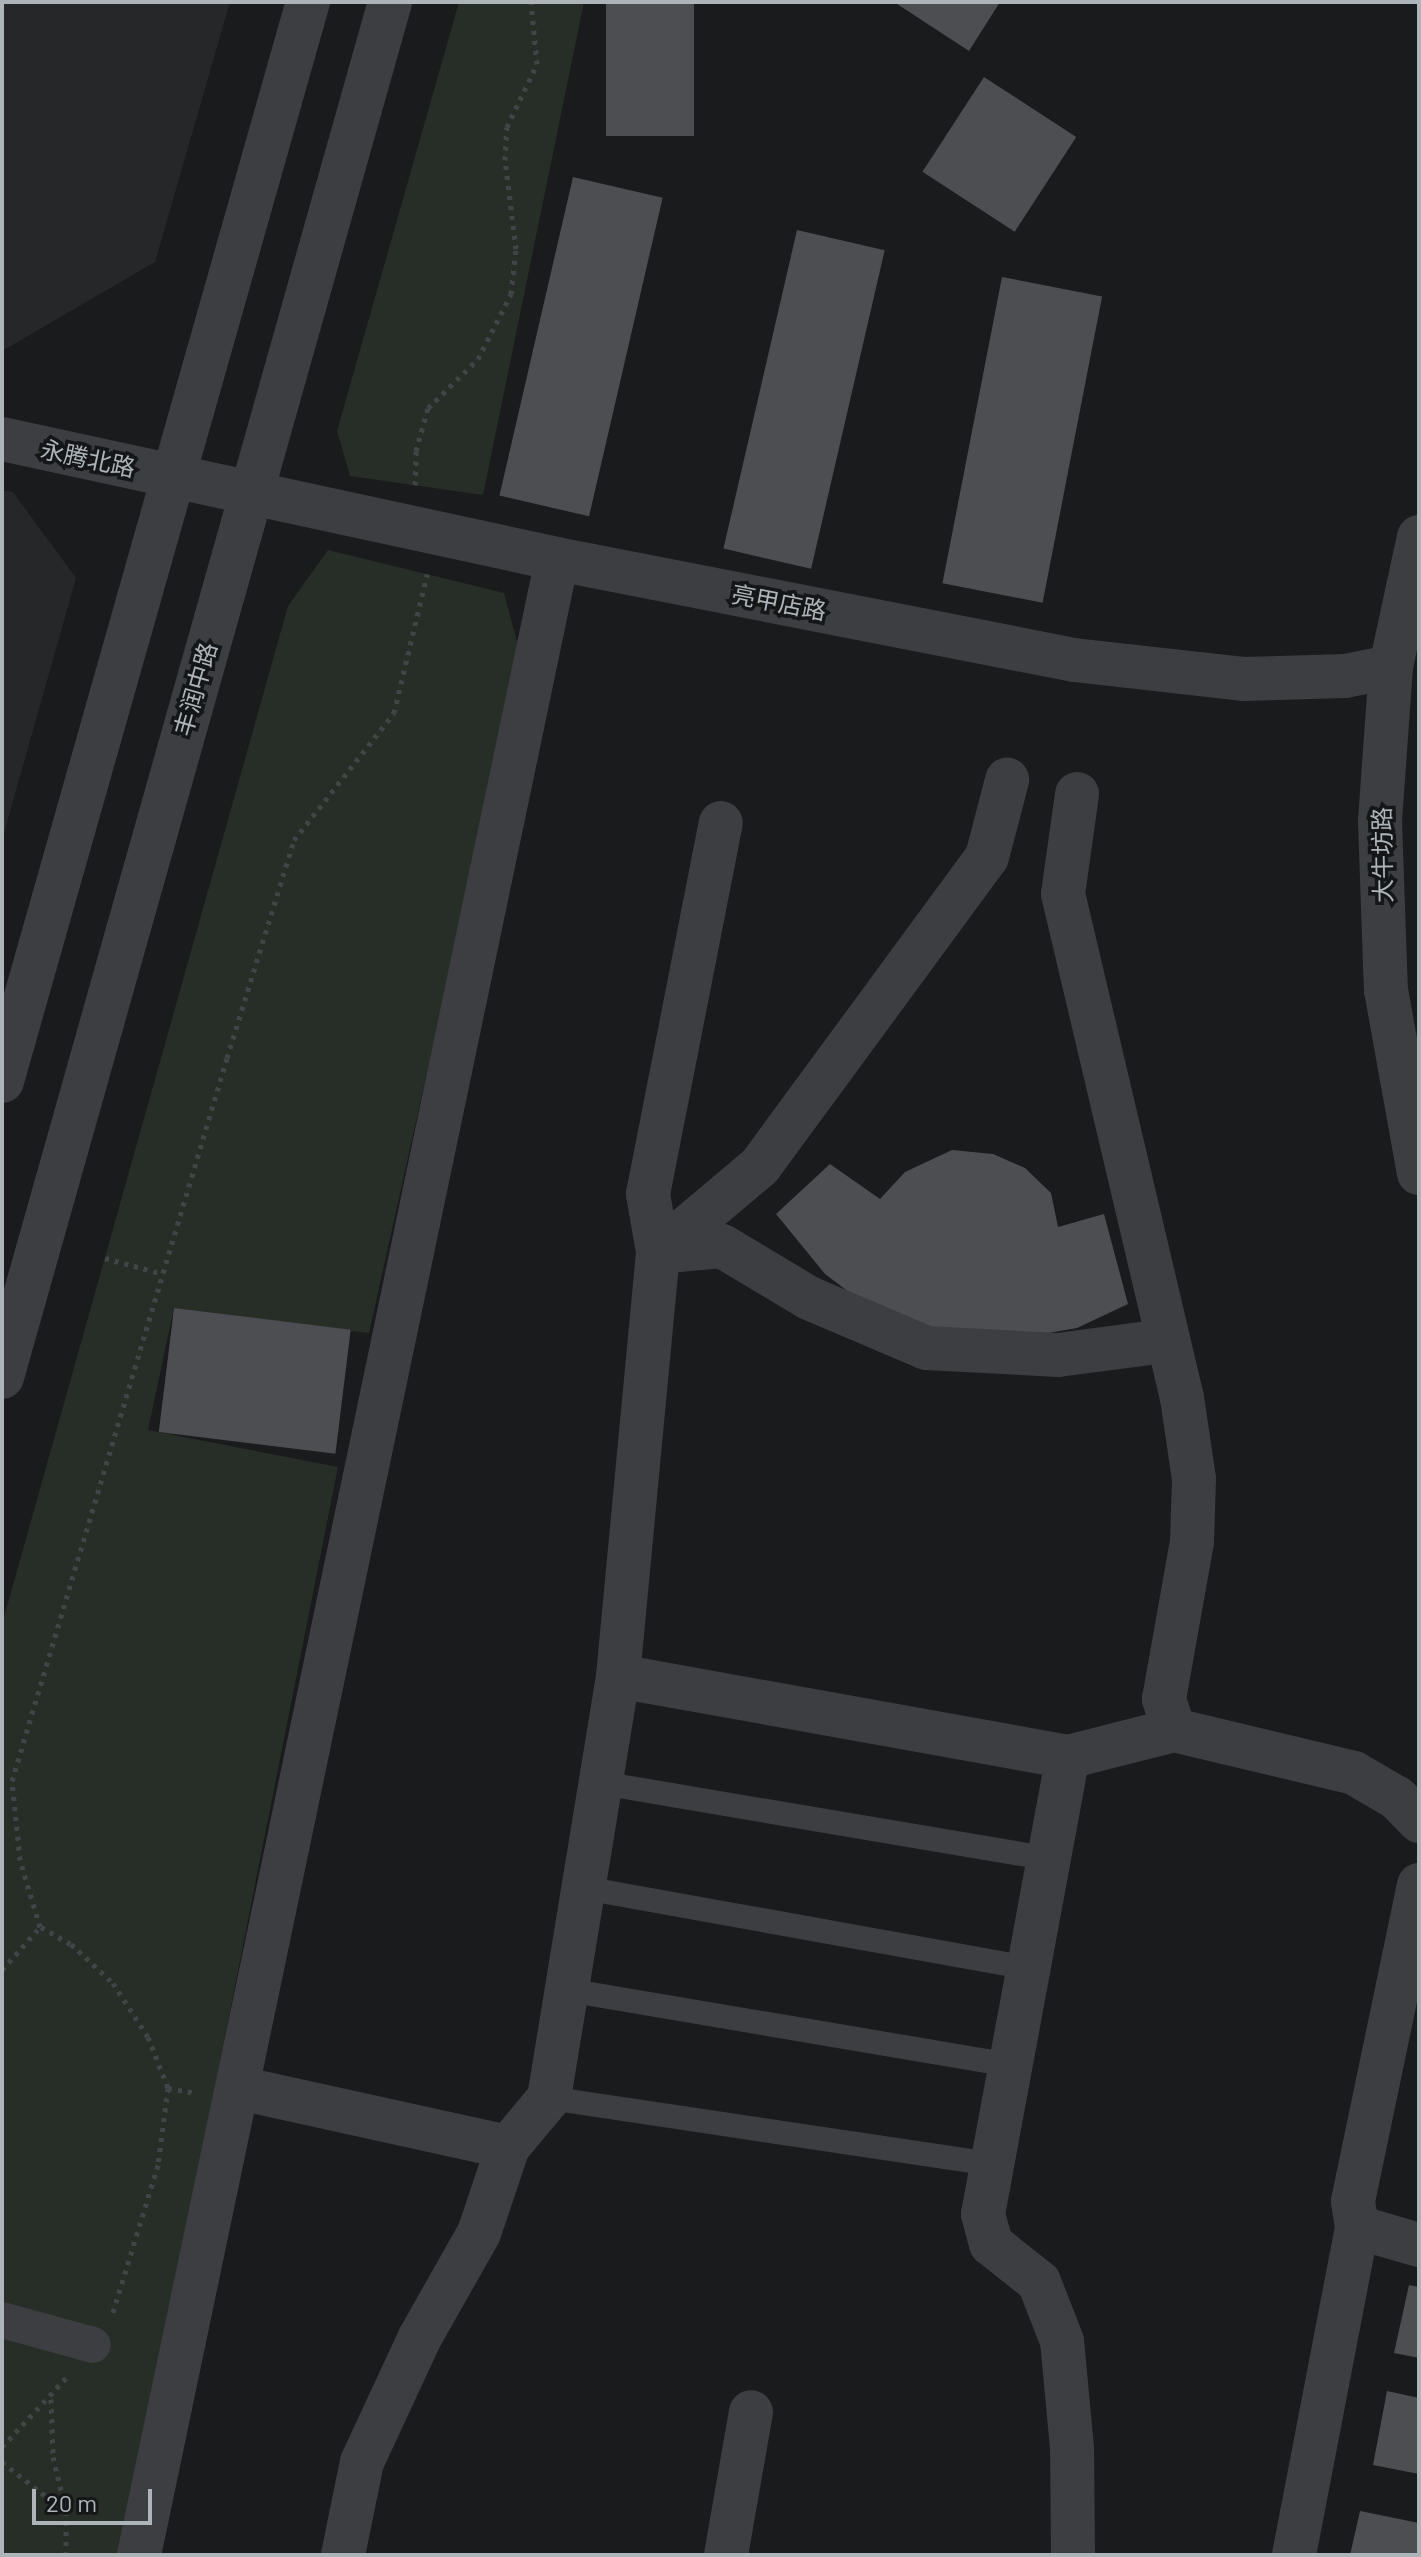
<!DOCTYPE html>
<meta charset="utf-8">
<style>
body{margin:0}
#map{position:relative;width:1421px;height:2557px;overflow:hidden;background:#1a1b1c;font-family:Barlow,"Noto Sans SC",sans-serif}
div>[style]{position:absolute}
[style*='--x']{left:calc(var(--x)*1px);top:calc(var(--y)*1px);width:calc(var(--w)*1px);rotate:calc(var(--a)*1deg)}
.built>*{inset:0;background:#262729}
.green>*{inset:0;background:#272e27}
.building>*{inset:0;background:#4c4e51;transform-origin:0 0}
.path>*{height:5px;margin-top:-2.5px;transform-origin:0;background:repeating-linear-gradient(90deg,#424548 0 4px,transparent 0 10px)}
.service>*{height:24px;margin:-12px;padding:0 12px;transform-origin:12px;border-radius:12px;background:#3c3e41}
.pedestrian>*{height:36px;margin:-18px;padding:0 18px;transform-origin:18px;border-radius:18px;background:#3c3e41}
.minor>*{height:44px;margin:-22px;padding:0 22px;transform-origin:22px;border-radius:22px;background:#3c3e41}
.tertiary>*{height:44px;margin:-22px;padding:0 22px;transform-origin:22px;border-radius:22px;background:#3c3e41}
span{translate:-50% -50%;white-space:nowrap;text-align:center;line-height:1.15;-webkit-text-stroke:7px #151617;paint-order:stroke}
.street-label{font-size:24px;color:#aeb5ba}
.frame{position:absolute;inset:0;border:4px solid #aeb5ba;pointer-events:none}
.scale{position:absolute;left:32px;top:2489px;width:120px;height:36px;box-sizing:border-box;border:4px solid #aeb5ba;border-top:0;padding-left:10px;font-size:24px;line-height:28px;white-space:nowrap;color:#aeb5ba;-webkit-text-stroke:6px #151617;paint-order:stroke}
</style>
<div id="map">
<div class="built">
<div style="clip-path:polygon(2px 2px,230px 2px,155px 262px,2px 351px)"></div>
<div style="clip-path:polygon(2px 490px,13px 492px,76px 578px,2px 840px)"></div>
</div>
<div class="green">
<div style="clip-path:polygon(459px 2px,584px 2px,483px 495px,350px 476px,337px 431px)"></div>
<div style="clip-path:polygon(328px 550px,504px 593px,520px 653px,369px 1333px,174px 1308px,148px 1430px,338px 1467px,122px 2555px,2px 2555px,2px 1624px,288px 606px)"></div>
</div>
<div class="building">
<div style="left:606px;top:2px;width:88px;height:134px"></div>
<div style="clip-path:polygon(894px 2px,1000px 2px,969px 51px)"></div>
<div style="left:984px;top:77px;width:110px;height:113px;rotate:33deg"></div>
<div style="left:573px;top:177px;width:92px;height:327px;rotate:13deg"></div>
<div style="left:797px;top:230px;width:90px;height:327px;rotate:13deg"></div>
<div style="left:1002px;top:277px;width:102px;height:312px;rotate:11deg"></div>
<div style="clip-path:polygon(952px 1150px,993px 1154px,1025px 1168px,1051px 1193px,1058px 1227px,1104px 1214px,1128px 1304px,1077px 1328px,1019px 1338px,917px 1329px,866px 1305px,825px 1274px,776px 1214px,830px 1164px,880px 1199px,905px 1172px)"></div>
<div style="left:174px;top:1308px;width:178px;height:125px;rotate:7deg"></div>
<div style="clip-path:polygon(1409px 2285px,1419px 2287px,1419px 2358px,1394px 2353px)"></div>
<div style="clip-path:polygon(1387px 2391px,1419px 2398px,1419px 2474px,1373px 2465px)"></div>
<div style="clip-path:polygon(1360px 2511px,1419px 2523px,1419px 2555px,1350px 2555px)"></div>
</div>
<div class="path">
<div style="--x:415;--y:485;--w:34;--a:-88"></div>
<div style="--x:416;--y:451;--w:45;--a:-74.4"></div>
<div style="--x:428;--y:408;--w:70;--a:-44.4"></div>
<div style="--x:478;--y:359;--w:73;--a:-63.1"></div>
<div style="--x:511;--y:294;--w:45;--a:-83.7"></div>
<div style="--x:516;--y:249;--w:90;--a:-97"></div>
<div style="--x:505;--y:160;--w:33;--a:-87"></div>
<div style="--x:507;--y:127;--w:70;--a:-64.5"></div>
<div style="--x:537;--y:64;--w:62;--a:-95.5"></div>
<div style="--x:105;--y:1258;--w:60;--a:15.4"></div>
<div style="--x:41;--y:1927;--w:34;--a:30"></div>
<div style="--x:71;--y:1944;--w:57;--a:42.9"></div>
<div style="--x:113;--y:1983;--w:64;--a:57.1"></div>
<div style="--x:148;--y:2037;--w:55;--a:68.6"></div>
<div style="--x:168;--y:2088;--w:78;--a:97.4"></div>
<div style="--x:158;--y:2165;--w:157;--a:107"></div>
<div style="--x:2;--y:1970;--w:57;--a:-48.5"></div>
<div style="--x:40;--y:1927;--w:70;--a:-106.6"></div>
<div style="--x:20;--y:1860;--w:79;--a:-95.8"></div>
<div style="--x:12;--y:1781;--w:754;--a:-73.44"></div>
<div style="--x:227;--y:1058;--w:228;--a:-72.9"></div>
<div style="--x:294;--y:840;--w:162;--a:-51.8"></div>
<div style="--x:394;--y:713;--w:143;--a:-76.6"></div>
<div style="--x:168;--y:2088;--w:27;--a:10"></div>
<div style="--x:51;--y:2399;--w:58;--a:88"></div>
<div style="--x:53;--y:2457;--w:56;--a:76.5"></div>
<div style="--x:2;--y:2447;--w:94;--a:-47.2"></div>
<div style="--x:2;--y:2462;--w:81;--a:38"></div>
<div style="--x:66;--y:2512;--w:43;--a:90"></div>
</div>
<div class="service">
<div style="--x:601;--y:1783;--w:454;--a:9.6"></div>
<div style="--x:584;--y:1888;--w:452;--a:10.2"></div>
<div style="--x:567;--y:1990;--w:450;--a:9.6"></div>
<div style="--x:549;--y:2098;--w:448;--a:8.5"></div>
</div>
<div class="pedestrian">
<div style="--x:2;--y:2320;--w:94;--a:15.4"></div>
</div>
<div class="minor">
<div style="--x:2;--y:439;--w:568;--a:12.2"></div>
<div style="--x:557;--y:559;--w:527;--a:11.05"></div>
<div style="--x:1074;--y:660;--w:170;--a:6.4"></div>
<div style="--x:1243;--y:679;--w:102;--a:-1.7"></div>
<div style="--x:1345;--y:676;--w:47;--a:-11.1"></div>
<div style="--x:658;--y:1252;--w:133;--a:-40.1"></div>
<div style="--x:760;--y:1166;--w:383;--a:-53.7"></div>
<div style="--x:987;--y:857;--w:80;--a:-75.4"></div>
<div style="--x:658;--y:1252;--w:64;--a:-5.4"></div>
<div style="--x:722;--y:1246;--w:101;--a:30.9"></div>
<div style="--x:809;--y:1298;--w:127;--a:23.1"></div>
<div style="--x:926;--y:1348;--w:132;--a:3"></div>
<div style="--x:1058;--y:1355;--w:108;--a:-7.5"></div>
<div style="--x:618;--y:1676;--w:457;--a:10.2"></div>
<div style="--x:1174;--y:1730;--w:185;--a:13.4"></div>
<div style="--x:1354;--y:1773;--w:50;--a:30.2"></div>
<div style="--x:1397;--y:1798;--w:32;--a:46"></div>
<div style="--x:239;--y:2088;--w:275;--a:12.4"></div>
<div style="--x:1357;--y:2227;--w:65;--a:16.2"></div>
<div style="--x:139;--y:2555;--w:2039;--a:-78.17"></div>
<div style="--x:343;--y:2555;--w:95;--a:-78.5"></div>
<div style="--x:362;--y:2462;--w:136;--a:-65.1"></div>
<div style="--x:419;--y:2339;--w:122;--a:-60.5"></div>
<div style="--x:479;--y:2233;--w:91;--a:-71.4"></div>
<div style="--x:508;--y:2147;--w:64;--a:-50.1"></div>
<div style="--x:549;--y:2098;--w:428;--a:-80.7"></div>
<div style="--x:618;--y:1676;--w:426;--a:-84.6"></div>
<div style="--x:658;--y:1252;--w:59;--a:-99.8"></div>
<div style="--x:648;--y:1194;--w:378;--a:-78.9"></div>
<div style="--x:726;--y:2555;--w:145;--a:-80.1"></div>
<div style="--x:1073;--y:2555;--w:107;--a:-90.5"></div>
<div style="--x:1072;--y:2448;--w:107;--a:-95.3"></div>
<div style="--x:1062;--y:2341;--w:63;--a:-111.3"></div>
<div style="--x:1039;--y:2282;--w:61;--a:-141.6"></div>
<div style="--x:991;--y:2244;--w:31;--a:-105"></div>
<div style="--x:983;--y:2214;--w:465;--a:-79.5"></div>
<div style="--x:1068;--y:1757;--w:109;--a:-14.3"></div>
<div style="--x:1174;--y:1730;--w:33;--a:-108"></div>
<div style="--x:1164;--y:1699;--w:159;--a:-79.9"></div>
<div style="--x:1192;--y:1542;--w:63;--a:-88.2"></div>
<div style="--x:1194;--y:1479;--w:82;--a:-98.4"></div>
<div style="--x:1182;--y:1398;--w:518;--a:-103.28"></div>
<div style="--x:1063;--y:894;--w:101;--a:-82"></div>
<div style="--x:1294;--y:2555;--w:334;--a:-79.1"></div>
<div style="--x:1357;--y:2227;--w:26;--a:-99"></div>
<div style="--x:1353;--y:2201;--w:323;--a:-78.2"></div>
</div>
<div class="tertiary">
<div style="--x:1419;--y:537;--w:133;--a:102.2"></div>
<div style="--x:1391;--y:667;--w:154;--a:94.1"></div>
<div style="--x:1380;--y:821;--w:169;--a:88"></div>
<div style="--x:1386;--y:990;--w:186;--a:79.8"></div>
<div style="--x:2;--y:1081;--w:1122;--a:-74.17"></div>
<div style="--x:2;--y:1377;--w:1429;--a:-74.24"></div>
</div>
<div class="street-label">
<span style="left:88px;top:458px;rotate:12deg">永腾北路</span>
<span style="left:779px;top:602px;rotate:11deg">亮甲店路</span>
<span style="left:195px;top:689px;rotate:-74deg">丰润中路</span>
<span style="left:1382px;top:855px;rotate:-91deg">大牛坊路</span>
</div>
<div class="frame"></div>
<div class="scale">20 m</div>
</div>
